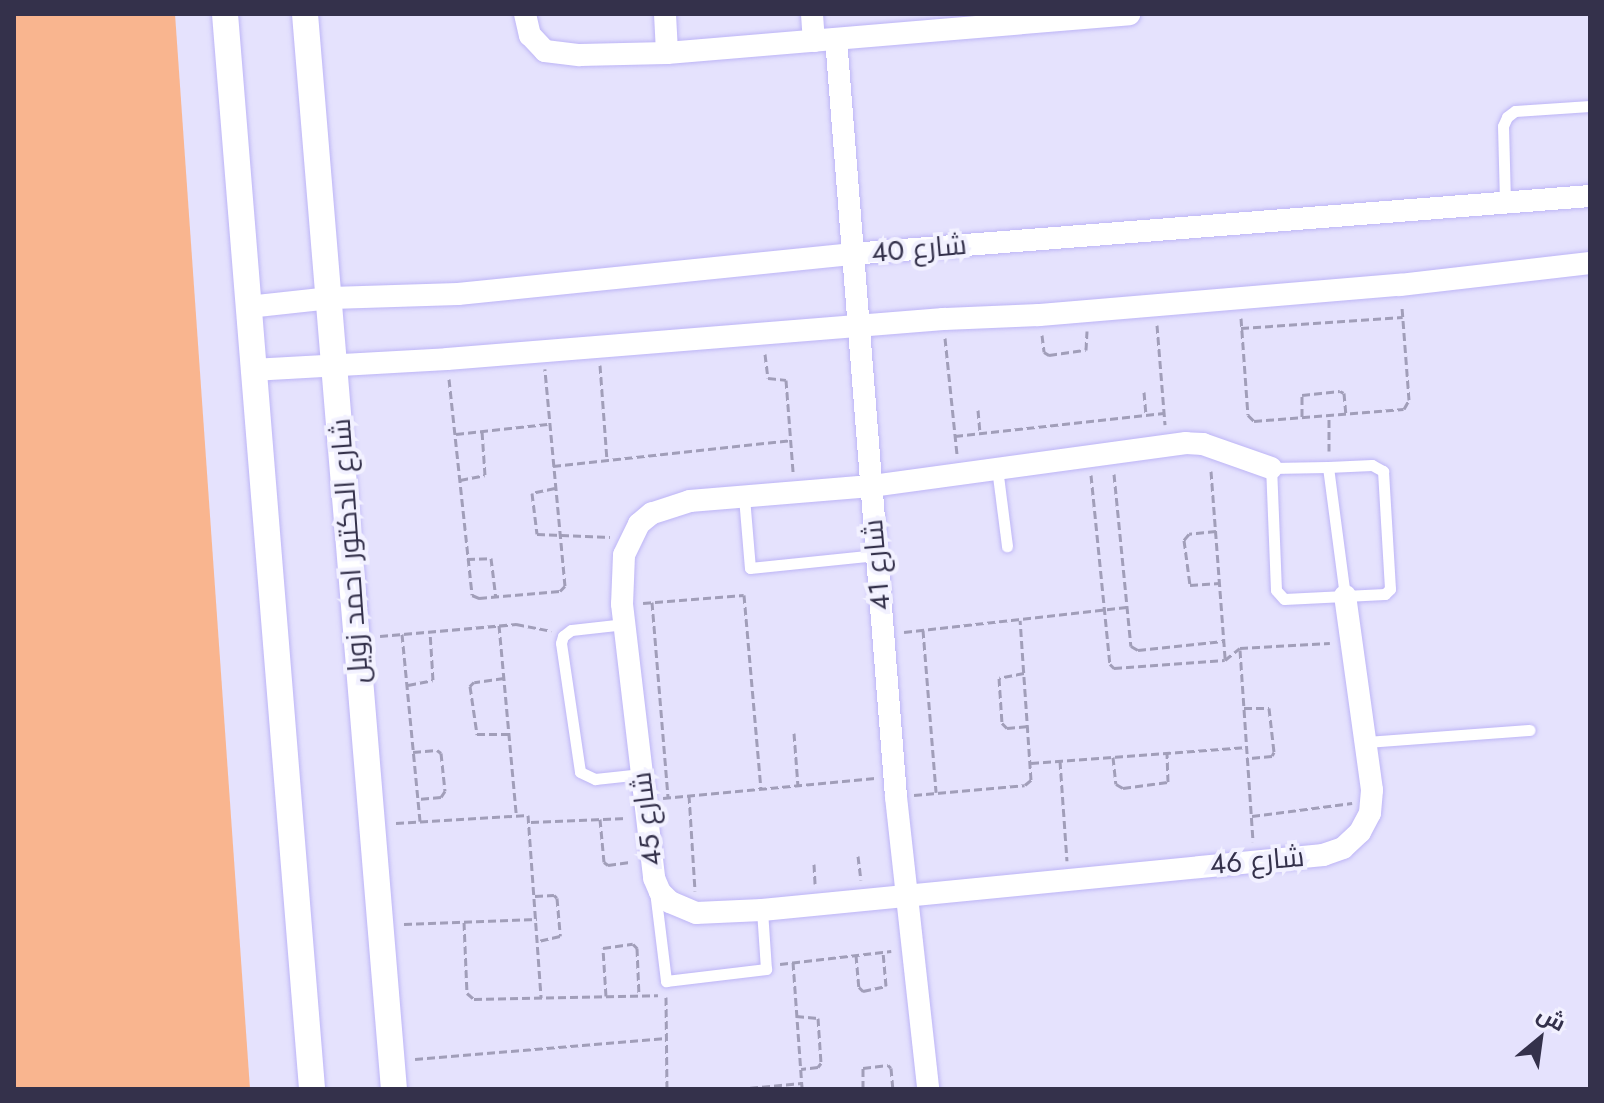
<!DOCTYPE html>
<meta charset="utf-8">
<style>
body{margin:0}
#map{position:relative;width:1604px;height:1103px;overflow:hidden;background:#e5e2fd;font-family:Jost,Cairo,sans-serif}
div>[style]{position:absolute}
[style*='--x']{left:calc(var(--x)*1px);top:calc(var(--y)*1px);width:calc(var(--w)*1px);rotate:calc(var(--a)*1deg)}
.green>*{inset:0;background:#f9b58f}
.path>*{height:3px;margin-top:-1.5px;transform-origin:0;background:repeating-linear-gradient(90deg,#a19eb9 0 8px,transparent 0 12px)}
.roads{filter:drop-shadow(0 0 2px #bdb5f6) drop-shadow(0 0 2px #bdb5f6)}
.service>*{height:11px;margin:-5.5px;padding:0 5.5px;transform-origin:5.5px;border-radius:5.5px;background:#fff}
.minor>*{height:22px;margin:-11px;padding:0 11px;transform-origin:11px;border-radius:11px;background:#fff}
.tertiary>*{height:26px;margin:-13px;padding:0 13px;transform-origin:13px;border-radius:13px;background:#fff}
span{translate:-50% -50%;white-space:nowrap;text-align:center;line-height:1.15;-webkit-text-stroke:8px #f2f1ff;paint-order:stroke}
.street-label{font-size:28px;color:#34314b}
.frame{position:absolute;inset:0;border:16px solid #34314b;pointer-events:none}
.north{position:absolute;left:1500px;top:999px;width:80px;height:80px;-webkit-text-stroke:6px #f2f1ff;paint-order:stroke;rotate:29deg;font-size:22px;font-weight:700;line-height:32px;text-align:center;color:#34314b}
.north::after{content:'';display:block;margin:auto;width:28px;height:36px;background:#34314b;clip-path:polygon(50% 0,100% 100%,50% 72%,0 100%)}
</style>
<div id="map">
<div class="green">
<div style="clip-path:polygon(14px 14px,175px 14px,250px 1089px,14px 1089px)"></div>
</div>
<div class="path">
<div style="--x:1241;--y:318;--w:97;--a:85.9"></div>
<div style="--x:1248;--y:415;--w:8;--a:45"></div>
<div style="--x:1254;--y:421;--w:150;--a:-4.6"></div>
<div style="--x:1404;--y:409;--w:10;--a:-61"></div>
<div style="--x:1409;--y:400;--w:93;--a:-94.3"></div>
<div style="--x:1157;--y:325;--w:100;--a:85.4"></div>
<div style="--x:1241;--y:328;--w:162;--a:-3.9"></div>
<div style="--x:1042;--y:335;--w:17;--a:83"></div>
<div style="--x:1044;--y:352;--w:6;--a:31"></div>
<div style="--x:1049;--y:355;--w:37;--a:-8"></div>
<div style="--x:1086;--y:350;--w:19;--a:-87"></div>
<div style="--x:945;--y:338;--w:117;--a:84.1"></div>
<div style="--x:765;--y:354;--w:24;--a:83"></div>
<div style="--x:768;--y:378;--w:18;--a:6"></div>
<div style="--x:786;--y:380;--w:92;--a:85.6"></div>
<div style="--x:600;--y:365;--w:95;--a:85.8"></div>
<div style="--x:449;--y:379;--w:217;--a:83.9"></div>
<div style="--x:472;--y:595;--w:8;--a:23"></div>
<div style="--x:479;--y:598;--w:81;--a:-4.9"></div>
<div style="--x:560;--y:591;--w:7;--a:-45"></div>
<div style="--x:565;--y:586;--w:218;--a:-95.3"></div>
<div style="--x:1144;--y:392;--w:22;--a:85"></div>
<div style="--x:978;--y:410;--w:23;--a:85"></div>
<div style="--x:1302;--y:417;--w:22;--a:-90"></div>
<div style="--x:1302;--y:395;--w:38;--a:-6"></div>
<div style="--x:1340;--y:391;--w:4;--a:27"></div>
<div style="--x:1344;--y:393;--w:21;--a:85"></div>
<div style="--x:456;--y:434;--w:92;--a:-6.3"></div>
<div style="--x:955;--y:436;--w:210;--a:-6.3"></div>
<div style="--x:1329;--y:451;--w:36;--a:-90"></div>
<div style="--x:553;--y:466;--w:239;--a:-6.2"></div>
<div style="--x:1211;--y:471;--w:188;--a:85.7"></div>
<div style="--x:1114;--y:474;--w:173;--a:84.4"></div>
<div style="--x:1131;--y:646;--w:8;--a:30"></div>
<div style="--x:1138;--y:650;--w:86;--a:-6"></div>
<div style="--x:1091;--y:475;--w:190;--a:84.3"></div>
<div style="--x:1110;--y:664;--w:6;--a:45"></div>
<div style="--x:1114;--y:668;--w:111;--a:-4.1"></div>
<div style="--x:1225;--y:660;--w:19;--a:-39"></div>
<div style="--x:1240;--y:648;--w:90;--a:-3.2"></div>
<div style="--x:460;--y:480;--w:25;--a:-11"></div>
<div style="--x:485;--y:475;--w:44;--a:-93.9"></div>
<div style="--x:555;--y:488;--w:24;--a:168"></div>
<div style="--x:532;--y:493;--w:41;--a:83"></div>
<div style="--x:537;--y:534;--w:73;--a:2.4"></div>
<div style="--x:1216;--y:531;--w:27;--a:174"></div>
<div style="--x:1189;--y:534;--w:8;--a:130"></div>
<div style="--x:1184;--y:540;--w:45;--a:82.4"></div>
<div style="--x:1190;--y:585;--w:30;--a:-4"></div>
<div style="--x:467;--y:559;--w:24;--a:-2"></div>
<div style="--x:491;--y:558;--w:39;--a:83"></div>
<div style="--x:652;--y:602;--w:197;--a:85.3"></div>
<div style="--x:643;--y:603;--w:101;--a:-4.5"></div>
<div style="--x:744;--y:595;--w:195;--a:85"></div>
<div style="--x:499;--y:625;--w:189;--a:84.8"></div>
<div style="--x:923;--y:630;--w:163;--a:85.4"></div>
<div style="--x:904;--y:632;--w:224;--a:-6.4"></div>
<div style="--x:402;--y:634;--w:188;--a:84.5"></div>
<div style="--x:380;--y:636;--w:137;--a:-5"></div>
<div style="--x:516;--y:624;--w:36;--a:11"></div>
<div style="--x:1240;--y:650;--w:192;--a:86.1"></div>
<div style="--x:1024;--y:673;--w:25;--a:169"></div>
<div style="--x:999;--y:678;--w:45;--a:86.2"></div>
<div style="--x:1002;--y:723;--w:7;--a:45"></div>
<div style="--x:1007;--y:728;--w:22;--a:-5"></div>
<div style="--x:504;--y:678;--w:30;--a:172"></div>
<div style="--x:474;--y:682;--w:6;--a:135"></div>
<div style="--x:470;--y:686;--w:49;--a:81.7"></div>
<div style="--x:477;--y:734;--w:32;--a:0"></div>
<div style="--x:408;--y:685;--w:25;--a:-11"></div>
<div style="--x:433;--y:680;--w:49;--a:-93.5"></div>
<div style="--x:1244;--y:708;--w:25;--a:0"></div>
<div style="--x:1269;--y:708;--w:44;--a:83.5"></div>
<div style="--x:1274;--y:752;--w:4;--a:117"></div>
<div style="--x:1272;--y:756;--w:25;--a:175"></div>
<div style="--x:794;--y:733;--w:53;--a:85.7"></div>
<div style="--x:413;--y:752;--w:24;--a:-5"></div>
<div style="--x:437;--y:750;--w:5;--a:37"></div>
<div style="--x:441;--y:753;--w:38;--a:84"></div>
<div style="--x:445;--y:791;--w:7;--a:124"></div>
<div style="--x:441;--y:797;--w:23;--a:175"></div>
<div style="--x:1113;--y:757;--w:27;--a:84"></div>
<div style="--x:1116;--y:784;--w:8;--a:30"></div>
<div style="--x:1123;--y:788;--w:45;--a:-7.6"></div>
<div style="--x:1168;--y:782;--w:29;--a:-92"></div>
<div style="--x:1060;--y:761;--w:100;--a:86"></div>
<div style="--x:1031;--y:763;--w:217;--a:-4.2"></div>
<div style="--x:689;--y:795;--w:96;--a:86.4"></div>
<div style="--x:914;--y:795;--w:111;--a:-5.1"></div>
<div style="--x:1025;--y:785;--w:8;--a:-40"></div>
<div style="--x:1031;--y:780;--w:160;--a:-93.9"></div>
<div style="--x:663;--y:798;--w:213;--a:-5.4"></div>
<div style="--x:1252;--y:816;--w:101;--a:-7.4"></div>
<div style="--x:600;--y:819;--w:43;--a:84.7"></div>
<div style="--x:604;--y:862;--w:5;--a:37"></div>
<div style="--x:608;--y:865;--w:22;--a:-8"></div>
<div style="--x:531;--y:822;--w:96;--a:-2.4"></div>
<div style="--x:396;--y:823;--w:132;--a:-3.5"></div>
<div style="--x:528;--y:815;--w:183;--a:85.9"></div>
<div style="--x:858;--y:856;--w:24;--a:83"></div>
<div style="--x:814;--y:864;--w:20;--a:87"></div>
<div style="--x:535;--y:896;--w:19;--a:-3"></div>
<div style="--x:554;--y:895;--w:4;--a:45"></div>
<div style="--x:557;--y:898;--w:38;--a:85"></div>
<div style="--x:560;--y:936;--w:22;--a:167"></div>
<div style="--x:464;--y:922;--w:71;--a:87.6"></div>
<div style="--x:467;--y:993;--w:9;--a:41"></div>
<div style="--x:474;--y:999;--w:184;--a:-1.2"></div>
<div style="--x:404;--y:924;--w:133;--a:-2.2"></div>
<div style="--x:856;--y:955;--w:32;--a:85"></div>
<div style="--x:859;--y:987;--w:6;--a:45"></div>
<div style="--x:863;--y:991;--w:24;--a:-12"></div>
<div style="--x:886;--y:986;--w:33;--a:-95"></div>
<div style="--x:793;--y:962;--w:127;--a:85.9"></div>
<div style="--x:780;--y:964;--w:112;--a:-6.7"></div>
<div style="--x:606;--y:996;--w:48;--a:-93.6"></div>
<div style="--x:603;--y:948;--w:30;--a:-8"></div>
<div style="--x:633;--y:944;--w:6;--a:45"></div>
<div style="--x:637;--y:948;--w:47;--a:87.6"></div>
<div style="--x:666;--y:997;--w:92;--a:89.4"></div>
<div style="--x:796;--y:1016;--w:22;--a:5"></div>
<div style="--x:818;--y:1018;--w:45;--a:86.2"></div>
<div style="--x:821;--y:1063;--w:5;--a:127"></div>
<div style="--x:818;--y:1067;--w:17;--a:173"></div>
<div style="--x:415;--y:1059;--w:252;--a:-4.8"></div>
<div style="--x:738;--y:1089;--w:64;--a:-5.4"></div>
<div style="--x:863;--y:1089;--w:21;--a:-90"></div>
<div style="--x:863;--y:1068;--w:25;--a:-7"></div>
<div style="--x:888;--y:1065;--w:4;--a:45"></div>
<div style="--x:891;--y:1068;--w:21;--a:85"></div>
</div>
<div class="roads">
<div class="service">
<div style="--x:1505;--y:202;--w:76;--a:-91.5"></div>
<div style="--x:1503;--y:126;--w:10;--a:-66"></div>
<div style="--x:1507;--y:117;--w:10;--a:-37"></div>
<div style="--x:1515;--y:111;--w:75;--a:-3.8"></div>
<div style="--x:1328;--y:467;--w:44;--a:-2.6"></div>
<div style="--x:1372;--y:465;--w:13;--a:29"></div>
<div style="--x:1383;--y:471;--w:118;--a:86.6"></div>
<div style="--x:1390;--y:589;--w:7;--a:135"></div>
<div style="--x:1385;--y:594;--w:101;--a:177.2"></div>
<div style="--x:1284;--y:599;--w:12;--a:-132"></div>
<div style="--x:1276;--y:590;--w:122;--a:-92.3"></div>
<div style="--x:1271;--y:468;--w:57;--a:-1"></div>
<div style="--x:1328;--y:467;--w:130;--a:82.5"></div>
<div style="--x:997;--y:468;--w:79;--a:82.7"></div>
<div style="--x:744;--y:497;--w:71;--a:85.2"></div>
<div style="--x:750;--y:568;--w:127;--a:-5.9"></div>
<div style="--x:625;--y:624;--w:54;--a:173.7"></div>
<div style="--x:571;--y:630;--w:10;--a:143"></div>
<div style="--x:563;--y:636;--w:7;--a:106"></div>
<div style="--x:561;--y:643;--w:130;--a:81.6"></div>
<div style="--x:580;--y:772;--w:17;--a:25"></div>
<div style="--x:595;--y:779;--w:47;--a:-6.1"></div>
<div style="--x:1365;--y:742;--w:165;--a:-4.2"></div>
<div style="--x:655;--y:891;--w:91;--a:83"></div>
<div style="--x:666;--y:981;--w:101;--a:-6.8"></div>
<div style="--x:766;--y:969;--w:59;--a:-93.9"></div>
</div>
<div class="minor">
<div style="--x:525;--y:14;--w:22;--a:77"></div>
<div style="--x:530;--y:35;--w:22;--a:47"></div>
<div style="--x:545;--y:51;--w:35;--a:7"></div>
<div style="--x:580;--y:55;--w:87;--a:-1.3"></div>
<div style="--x:667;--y:53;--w:464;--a:-4.8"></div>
<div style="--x:665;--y:14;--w:39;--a:87"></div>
<div style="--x:812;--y:14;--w:27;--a:86"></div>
<div style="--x:836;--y:39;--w:760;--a:85.47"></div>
<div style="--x:896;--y:797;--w:294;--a:83.7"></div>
<div style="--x:248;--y:307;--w:83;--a:-6.2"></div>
<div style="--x:331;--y:298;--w:127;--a:-1.8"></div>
<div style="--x:458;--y:294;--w:395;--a:-5.8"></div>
<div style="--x:851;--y:254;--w:741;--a:-4.49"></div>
<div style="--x:252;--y:370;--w:195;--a:-3.2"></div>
<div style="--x:447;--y:359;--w:498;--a:-4.6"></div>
<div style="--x:943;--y:319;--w:96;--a:-2.4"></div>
<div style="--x:1039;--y:315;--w:362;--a:-4.8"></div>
<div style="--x:1400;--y:285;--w:191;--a:-6.6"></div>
<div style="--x:1271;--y:468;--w:72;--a:-160.6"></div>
<div style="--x:1203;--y:444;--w:17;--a:-177"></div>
<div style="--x:1186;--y:443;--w:318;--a:172.2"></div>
<div style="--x:871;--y:486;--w:182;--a:175.3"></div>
<div style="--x:690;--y:501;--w:40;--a:162"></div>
<div style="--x:652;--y:513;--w:17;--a:140"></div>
<div style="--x:639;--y:524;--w:34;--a:116"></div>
<div style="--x:624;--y:555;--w:49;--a:92.3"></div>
<div style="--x:622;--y:604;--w:276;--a:83.3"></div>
<div style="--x:654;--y:878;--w:15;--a:67"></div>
<div style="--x:660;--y:892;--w:14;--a:45"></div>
<div style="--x:670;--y:902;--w:28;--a:23"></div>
<div style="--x:696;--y:913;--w:66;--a:-2.6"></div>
<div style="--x:762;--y:910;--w:564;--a:-5.6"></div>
<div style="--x:1323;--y:855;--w:21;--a:-19"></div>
<div style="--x:1343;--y:848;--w:23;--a:-43"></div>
<div style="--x:1360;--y:832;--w:21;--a:-62"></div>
<div style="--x:1370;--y:813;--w:23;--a:-85"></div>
<div style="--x:1372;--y:790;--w:196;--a:-97.9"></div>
</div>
<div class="tertiary">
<div style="--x:225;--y:14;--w:1079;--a:85.37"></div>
<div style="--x:305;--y:14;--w:1079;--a:85.27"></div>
</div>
</div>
<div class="street-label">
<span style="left:919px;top:249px;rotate:-5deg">شارع 40</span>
<span style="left:350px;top:551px;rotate:-94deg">شارع الدكتور احمد زويل</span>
<span style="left:877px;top:565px;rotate:-95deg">شارع 41</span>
<span style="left:647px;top:819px;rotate:-97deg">شارع 45</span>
<span style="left:1257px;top:861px;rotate:-5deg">شارع 46</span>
</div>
<div class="frame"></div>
<div class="north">ش</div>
</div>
